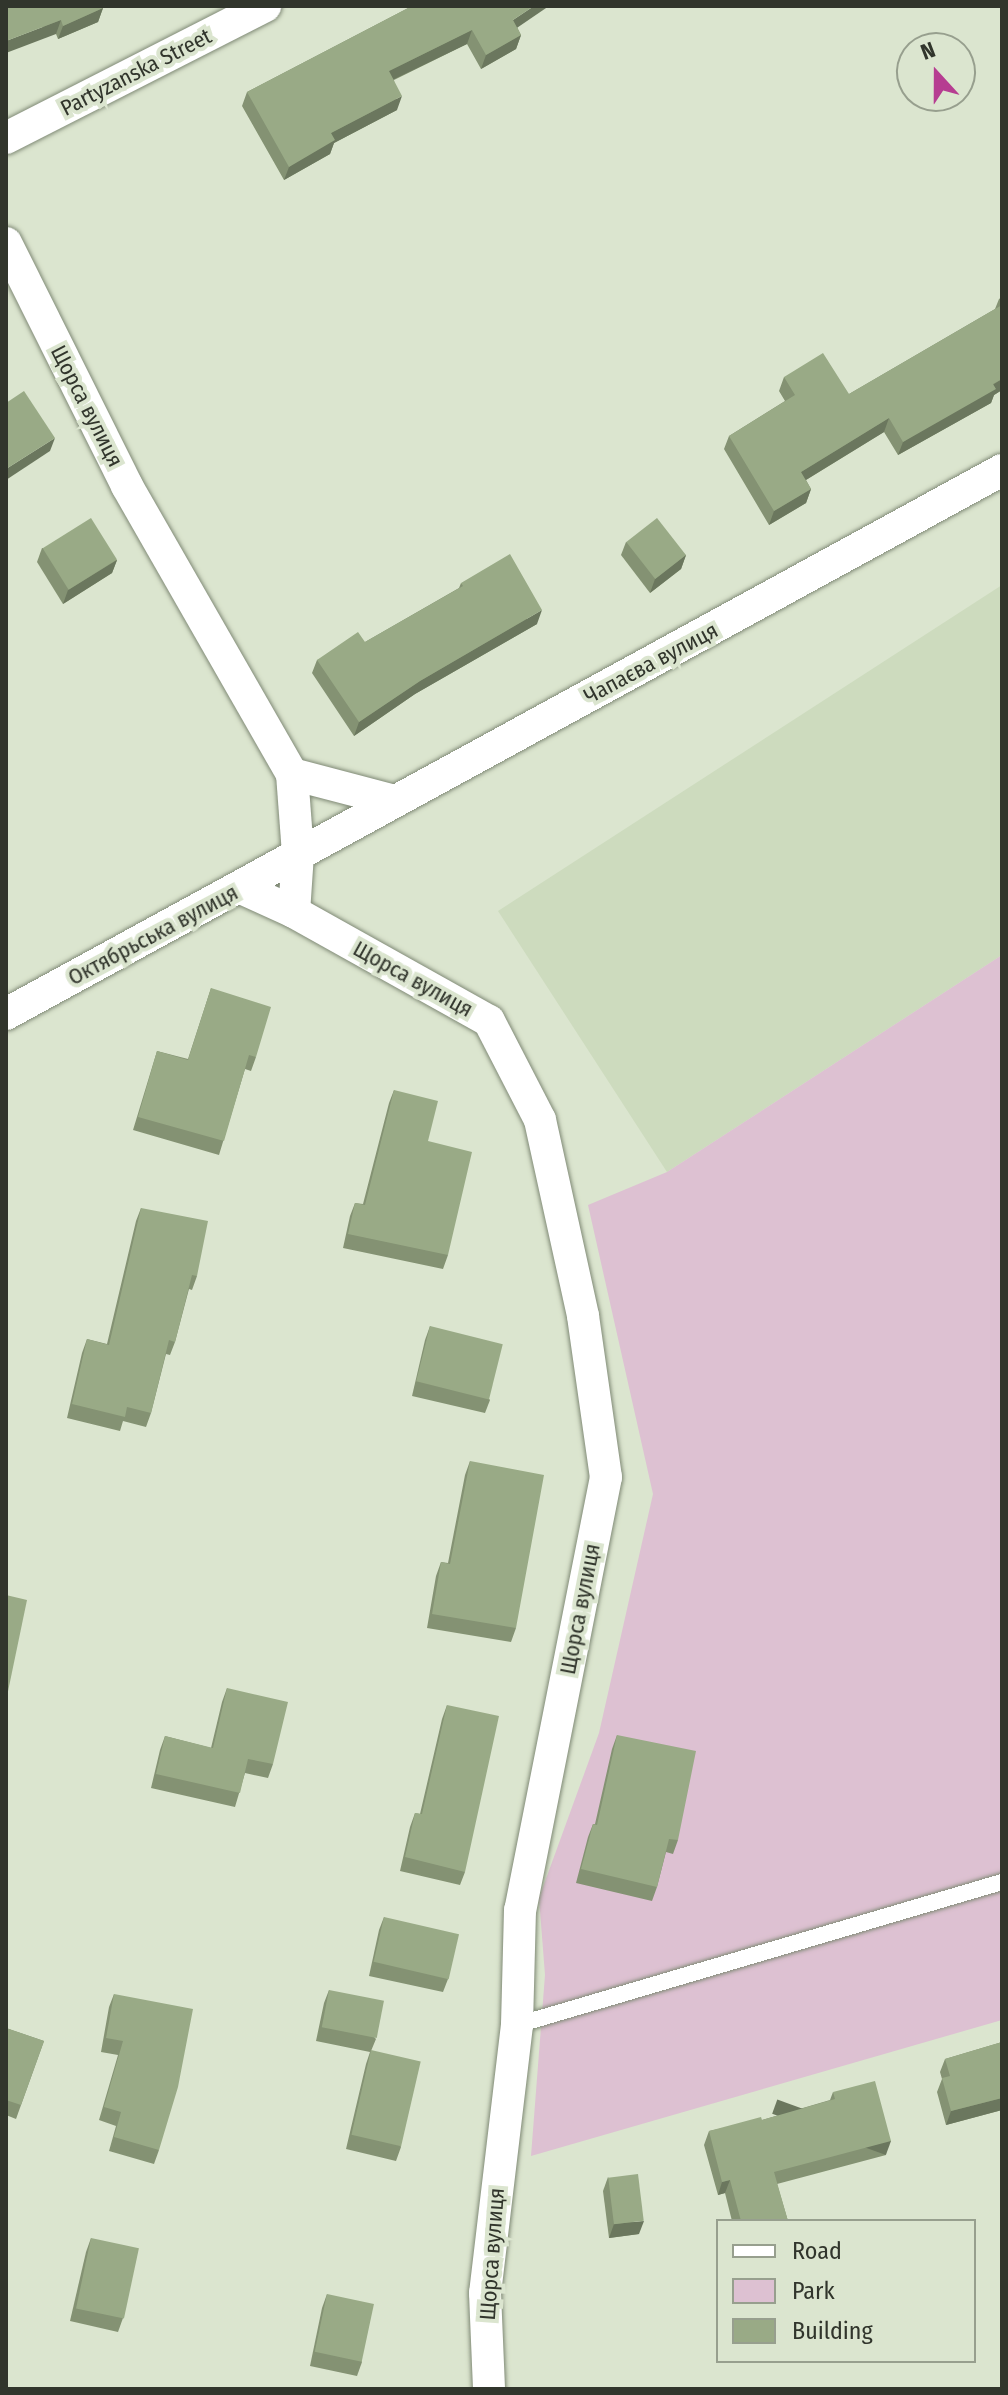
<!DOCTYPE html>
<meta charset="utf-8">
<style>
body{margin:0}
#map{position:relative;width:1008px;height:2395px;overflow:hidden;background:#dbe5cf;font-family:"Fira Sans Condensed",sans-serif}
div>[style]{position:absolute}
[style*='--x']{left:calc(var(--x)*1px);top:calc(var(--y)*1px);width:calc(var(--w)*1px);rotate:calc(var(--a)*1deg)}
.built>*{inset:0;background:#cddbbe}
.green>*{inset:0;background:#ddc1d2}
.roads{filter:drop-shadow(0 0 2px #808a76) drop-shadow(0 0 2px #808a76)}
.lane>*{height:16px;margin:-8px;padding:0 8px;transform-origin:8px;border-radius:8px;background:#fff}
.street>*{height:32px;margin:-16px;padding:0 16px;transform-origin:16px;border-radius:16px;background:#fff}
.wall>*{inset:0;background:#849273}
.shaded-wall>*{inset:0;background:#6b775e;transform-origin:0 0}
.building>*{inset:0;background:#99aa86;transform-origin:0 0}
span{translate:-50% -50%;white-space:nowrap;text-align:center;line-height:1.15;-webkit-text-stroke:8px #dbe5cf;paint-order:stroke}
.street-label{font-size:22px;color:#31352c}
.frame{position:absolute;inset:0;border:8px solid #31352c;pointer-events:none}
.legend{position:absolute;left:716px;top:2219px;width:260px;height:144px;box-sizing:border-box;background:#dbe5cf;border:2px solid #979f8e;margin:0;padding:10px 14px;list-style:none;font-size:24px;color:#31352c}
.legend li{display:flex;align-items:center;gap:16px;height:40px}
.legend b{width:40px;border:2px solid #979f8e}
.north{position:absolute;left:896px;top:32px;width:80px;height:80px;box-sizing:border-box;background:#dbe5cf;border:2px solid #979f8e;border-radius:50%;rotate:339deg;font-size:22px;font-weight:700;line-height:32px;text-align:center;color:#31352c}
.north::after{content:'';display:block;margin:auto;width:28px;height:36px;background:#b63d91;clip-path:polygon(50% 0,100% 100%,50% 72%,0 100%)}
</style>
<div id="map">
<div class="built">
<div style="clip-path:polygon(1002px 585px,1002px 955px,667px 1172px,498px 911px)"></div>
</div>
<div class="green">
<div style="clip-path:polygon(1002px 955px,1002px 2020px,531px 2156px,545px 1975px,539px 1898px,599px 1733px,653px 1494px,588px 1205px,667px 1172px)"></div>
</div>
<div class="roads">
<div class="lane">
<div style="--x:517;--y:2025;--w:506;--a:-16.43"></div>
</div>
<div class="street">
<div style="--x:6;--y:138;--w:291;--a:-27"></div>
<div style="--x:6;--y:243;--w:271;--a:63.5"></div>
<div style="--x:127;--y:486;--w:332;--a:60.2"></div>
<div style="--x:292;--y:774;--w:80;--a:85.7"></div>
<div style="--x:298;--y:854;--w:58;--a:93.9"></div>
<div style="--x:292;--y:774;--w:106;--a:14.7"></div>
<div style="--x:241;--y:888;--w:58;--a:24.4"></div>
<div style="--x:294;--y:912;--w:223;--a:29.2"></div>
<div style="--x:489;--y:1021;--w:111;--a:62.7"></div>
<div style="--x:540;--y:1120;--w:201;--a:77.6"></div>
<div style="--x:583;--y:1316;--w:163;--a:81.9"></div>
<div style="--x:606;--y:1477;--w:441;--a:101.2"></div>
<div style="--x:520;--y:1910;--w:115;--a:91.5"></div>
<div style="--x:517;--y:2025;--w:270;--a:96.8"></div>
<div style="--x:485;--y:2293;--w:96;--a:87.6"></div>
<div style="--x:6;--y:1014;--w:1135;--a:-28.64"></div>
</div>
</div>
<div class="wall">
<div style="clip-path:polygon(6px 6px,103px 8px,98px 22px,58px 39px,56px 34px)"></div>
<div style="clip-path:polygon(412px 6px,517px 27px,521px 35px,516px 49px,481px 69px,467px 44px,394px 80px,397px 110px,334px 143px,330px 154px,284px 180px,242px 106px,247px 92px)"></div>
<div style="clip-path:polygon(1002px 297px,1002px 390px,994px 395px,991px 403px,898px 455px,884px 432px,806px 480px,811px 489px,806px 503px,769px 525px,724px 449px,729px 436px,785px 401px,779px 391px,784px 377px,849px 394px,995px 309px,999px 299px)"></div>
<div style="clip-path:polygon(626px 542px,686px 555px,681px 569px,650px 593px,621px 555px)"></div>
<div style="clip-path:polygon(42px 548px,117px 560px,112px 573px,63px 604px,37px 562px)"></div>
<div style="clip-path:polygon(461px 583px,537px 624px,415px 694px,354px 736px,312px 673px,317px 660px,365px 642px,459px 588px)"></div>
<div style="clip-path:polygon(211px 988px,256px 1057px,251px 1071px,245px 1069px,219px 1155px,133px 1130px,157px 1051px,188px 1059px)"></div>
<div style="clip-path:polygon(394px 1090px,428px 1141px,448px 1255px,443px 1269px,343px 1248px,350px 1216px,355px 1203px,363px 1204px,389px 1103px)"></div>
<div style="clip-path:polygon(141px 1208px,197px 1276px,192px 1290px,189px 1289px,175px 1342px,170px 1355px,166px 1354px,151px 1413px,146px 1427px,123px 1421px,120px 1431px,67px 1418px,82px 1353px,87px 1339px,107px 1344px,136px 1221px)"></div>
<div style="clip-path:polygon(430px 1326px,490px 1400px,485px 1413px,412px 1396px,425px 1340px)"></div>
<div style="clip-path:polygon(470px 1461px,516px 1628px,511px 1642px,427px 1628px,436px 1576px,441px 1562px,448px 1563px,465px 1475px)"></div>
<div style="clip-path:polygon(227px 1688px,273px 1764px,268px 1778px,245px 1773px,235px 1807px,151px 1788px,160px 1750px,165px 1736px,211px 1748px,222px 1702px)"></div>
<div style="clip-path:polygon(447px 1705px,465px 1872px,460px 1885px,400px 1871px,410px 1827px,415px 1813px,420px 1814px,442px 1719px)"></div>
<div style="clip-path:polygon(617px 1735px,678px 1840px,673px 1854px,666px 1852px,657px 1887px,652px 1901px,576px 1883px,588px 1837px,593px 1824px,595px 1824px,612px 1749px)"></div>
<div style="clip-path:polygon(384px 1917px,448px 1979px,443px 1992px,369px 1976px,379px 1930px)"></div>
<div style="clip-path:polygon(329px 1990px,376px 2039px,371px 2051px,401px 2147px,396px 2161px,346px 2149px,366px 2064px,370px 2052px,316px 2041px,324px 2003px)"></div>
<div style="clip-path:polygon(114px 1994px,159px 2150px,154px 2164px,109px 2151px,116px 2126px,99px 2120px,118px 2055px,101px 2052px,109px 2007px)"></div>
<div style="clip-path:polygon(6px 2028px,44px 2041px,16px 2119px,6px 2115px)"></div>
<div style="clip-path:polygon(1002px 2042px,1002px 2110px,946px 2125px,937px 2092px,942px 2079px,940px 2072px,945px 2059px)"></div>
<div style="clip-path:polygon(833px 2092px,886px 2155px,777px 2184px,788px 2221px,732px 2221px,725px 2193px,718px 2195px,704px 2145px,709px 2131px,762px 2120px,830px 2100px)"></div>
<div style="clip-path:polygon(608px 2177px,639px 2234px,609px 2238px,603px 2191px)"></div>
<div style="clip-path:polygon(91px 2238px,123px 2318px,118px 2332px,70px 2321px,86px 2252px)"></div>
<div style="clip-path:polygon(327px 2294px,362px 2362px,357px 2376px,310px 2366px,322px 2308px)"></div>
</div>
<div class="shaded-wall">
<div style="clip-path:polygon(534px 6px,549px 6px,508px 34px,513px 20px)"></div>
<div style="clip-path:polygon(103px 8px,98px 22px,58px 39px,63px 26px)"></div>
<div style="clip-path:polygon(61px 20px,56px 34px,6px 53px,6px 41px)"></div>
<div style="clip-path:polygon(472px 30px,467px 44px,384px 84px,389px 71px)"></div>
<div style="clip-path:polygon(521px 35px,516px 49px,481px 69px,486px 55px)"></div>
<div style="clip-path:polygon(402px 96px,397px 110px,334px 143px,330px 154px,284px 180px,289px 167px,331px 133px)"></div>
<div style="clip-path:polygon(1002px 379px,1002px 390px,994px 395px,991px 403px,898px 455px,903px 442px)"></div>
<div style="clip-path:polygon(889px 418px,884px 432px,796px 486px,801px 472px)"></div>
<div style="clip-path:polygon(55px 438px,50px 451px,6px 480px,6px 469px)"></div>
<div style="clip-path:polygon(811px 489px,806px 503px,769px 525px,774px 511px)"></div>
<div style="clip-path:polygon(686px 555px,681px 569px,650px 593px,655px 579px)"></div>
<div style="clip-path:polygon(117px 560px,112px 573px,63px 604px,68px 590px)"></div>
<div style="clip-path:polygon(542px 610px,537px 624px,415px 694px,354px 736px,359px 722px,420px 681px)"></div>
<div style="clip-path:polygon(1002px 2098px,1002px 2110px,946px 2125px,951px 2111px)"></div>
<div style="left:891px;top:2141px;width:15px;height:121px;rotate:110deg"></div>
<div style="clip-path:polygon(730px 2180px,725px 2193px,718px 2195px,722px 2182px)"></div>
<div style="clip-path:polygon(644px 2221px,639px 2234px,609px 2238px,614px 2224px)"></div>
</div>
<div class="building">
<div style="clip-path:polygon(6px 6px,102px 6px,103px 8px,63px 26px,61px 20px,6px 41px)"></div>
<div style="clip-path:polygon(412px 6px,534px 6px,513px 20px,521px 35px,486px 55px,472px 30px,389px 71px,402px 96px,331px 133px,335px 140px,289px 167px,247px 92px)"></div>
<div style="clip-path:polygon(1002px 305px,1002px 379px,993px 384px,996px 389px,903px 442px,889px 418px,801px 472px,811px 489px,774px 511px,729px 436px,795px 395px,784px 377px,823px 353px,849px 394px)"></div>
<div style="clip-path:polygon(24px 391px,55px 438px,6px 469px,6px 403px)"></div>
<div style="left:91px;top:518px;width:49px;height:57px;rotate:58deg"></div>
<div style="left:657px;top:518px;width:47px;height:39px;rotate:52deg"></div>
<div style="clip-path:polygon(510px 554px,542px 610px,420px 681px,359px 722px,317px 660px,358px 632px,365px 642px,463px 586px,461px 583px)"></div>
<div style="clip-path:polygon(211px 988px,271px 1007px,256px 1057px,249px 1055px,224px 1141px,138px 1117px,157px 1051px,188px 1060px)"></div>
<div style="clip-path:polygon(394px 1090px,438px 1101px,428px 1141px,472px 1152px,448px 1255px,348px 1234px,355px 1203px,365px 1205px)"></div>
<div style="clip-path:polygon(141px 1208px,208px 1221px,197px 1276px,192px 1275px,175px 1342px,169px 1340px,151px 1413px,127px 1407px,125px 1417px,72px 1404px,87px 1339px,109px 1345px)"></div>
<div style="left:430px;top:1326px;width:75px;height:57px;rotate:14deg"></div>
<div style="clip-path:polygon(470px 1461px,544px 1475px,516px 1628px,432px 1614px,441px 1562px,450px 1564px)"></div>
<div style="clip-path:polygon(6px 1595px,27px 1600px,6px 1701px)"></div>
<div style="clip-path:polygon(227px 1688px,288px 1702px,273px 1764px,248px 1759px,240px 1793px,156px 1774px,165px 1736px,213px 1748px)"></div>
<div style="clip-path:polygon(447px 1705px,499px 1716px,465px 1872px,405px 1857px,415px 1813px,422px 1814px)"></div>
<div style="clip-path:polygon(617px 1735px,696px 1751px,678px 1840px,669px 1839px,657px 1887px,581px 1869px,593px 1824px,597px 1825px)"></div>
<div style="left:384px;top:1917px;width:77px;height:46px;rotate:13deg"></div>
<div style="left:329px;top:1990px;width:56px;height:38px;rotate:11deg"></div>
<div style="clip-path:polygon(114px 1994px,193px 2009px,178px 2087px,159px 2150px,114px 2137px,121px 2112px,104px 2107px,123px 2041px,106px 2038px)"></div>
<div style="clip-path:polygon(6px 2028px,44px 2041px,21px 2105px,6px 2100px)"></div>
<div style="clip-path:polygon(1002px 2042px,1002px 2098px,951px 2111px,942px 2078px,950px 2076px,945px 2059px)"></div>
<div style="left:371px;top:2050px;width:51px;height:87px;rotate:13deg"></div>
<div style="clip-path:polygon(875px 2081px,891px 2141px,774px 2172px,788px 2221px,741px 2221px,730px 2180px,722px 2182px,709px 2131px,761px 2117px,762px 2120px,835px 2099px,833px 2092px)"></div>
<div style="left:638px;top:2174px;width:47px;height:30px;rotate:83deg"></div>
<div style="left:91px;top:2238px;width:49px;height:72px;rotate:12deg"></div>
<div style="left:327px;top:2294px;width:48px;height:59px;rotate:12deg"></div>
</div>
<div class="street-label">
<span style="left:136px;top:72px;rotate:-27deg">Partyzanska Street</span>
<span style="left:87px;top:406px;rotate:63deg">Щорса вулиця</span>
<span style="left:651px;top:663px;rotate:-28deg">Чапаєва вулиця</span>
<span style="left:153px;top:935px;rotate:-28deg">Октябрьська вулиця</span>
<span style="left:413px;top:979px;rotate:29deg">Щорса вулиця</span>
<span style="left:580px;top:1609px;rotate:-79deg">Щорса вулиця</span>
<span style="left:492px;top:2254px;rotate:-86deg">Щорса вулиця</span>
</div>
<div class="frame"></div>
<ul class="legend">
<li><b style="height:10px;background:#fff"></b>Road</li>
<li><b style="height:22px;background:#ddc1d2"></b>Park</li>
<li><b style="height:22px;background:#99aa86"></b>Building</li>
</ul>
<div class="north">N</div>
</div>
